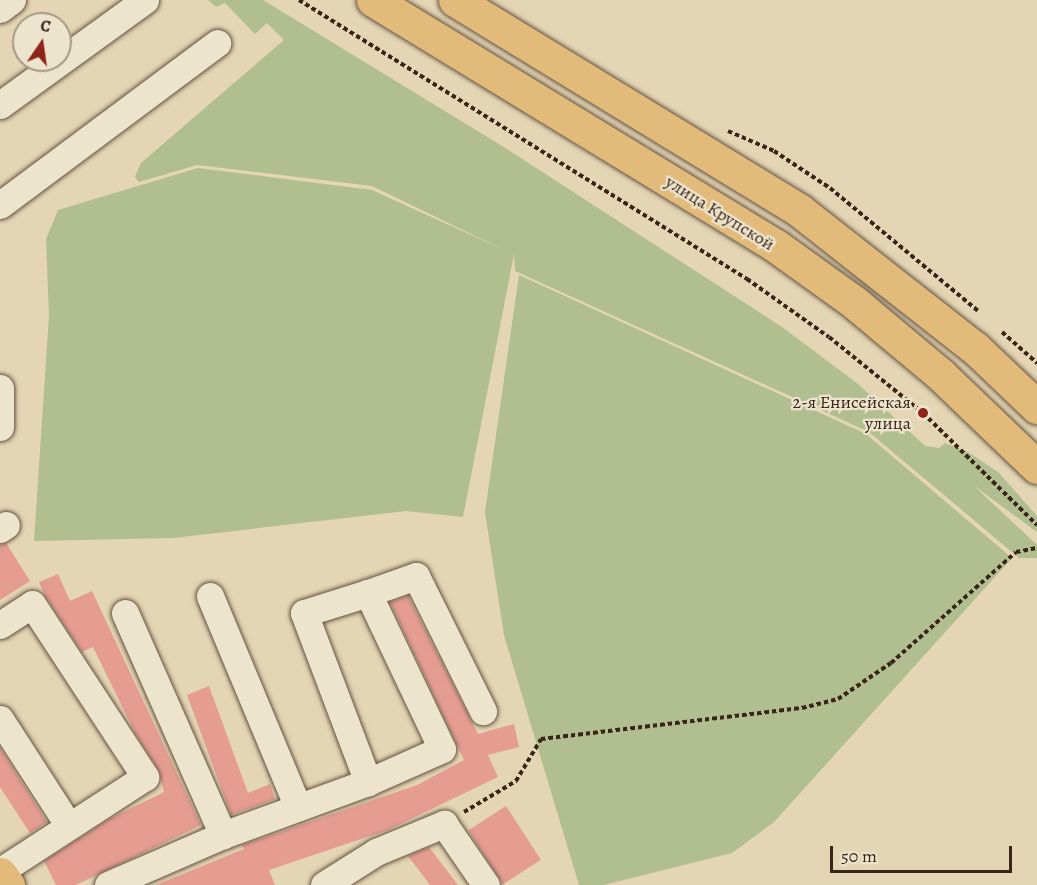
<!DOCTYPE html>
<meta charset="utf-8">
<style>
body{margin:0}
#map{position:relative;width:1037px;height:885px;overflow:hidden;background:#e4d5b4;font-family:Alegreya,serif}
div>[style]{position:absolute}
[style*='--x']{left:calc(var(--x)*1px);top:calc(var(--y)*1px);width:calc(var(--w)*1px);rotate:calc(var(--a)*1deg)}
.green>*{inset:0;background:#b1be8f}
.building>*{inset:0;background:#e59d92;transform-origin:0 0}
.path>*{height:4px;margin-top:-2px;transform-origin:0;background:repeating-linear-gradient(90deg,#3a2619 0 4.5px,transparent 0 7.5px)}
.roads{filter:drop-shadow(0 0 2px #645240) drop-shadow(0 0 2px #645240)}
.minor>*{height:27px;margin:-13.5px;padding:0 13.5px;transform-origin:13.5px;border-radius:13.5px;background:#ede4ce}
.major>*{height:33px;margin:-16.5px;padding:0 16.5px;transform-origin:16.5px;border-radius:16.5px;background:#e2ba7a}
.dots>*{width:16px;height:16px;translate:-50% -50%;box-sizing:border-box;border:3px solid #ede4ce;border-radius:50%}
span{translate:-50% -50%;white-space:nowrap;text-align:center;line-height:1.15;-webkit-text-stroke:4.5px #ede4ce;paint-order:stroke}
.street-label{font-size:18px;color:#3a2619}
.poi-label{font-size:18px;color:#3a2619}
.right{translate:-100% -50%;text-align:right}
.north{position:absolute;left:12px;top:12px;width:60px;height:60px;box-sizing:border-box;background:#ede4ce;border:2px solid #a59886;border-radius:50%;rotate:13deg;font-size:16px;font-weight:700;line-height:24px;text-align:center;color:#3a2619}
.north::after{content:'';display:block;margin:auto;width:21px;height:27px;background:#8f2418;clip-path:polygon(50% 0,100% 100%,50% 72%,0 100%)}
.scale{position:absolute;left:830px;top:846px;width:182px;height:27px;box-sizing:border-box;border:3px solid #3a2619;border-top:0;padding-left:8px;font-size:18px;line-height:21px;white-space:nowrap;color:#3a2619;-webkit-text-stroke:4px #ede4ce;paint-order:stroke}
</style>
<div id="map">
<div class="green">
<div style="clip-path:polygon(208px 0,263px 0,507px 149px,782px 327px,858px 384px,925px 446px,939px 448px,945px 443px,968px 452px,998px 472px,1037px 516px,1037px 532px,973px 485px,1037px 545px,1037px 558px,1019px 558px,869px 432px,515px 271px,514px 254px,463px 517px,406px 511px,173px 538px,34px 541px,49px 316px,46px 239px,58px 210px,198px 168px,372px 190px,504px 250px,372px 186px,197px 165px,139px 182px,135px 177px,141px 163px,284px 40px,267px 23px,255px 34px,225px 3px,216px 7px)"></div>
<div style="clip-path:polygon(519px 275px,866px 434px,1012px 558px,774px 822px,732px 853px,604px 885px,579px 885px,504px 635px,485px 512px)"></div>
</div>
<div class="building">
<div style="clip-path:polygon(6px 543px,30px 581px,0 600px,0 545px)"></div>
<div style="clip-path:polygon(58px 574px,70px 601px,92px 591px,201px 825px,76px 885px,56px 885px,44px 861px,111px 818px,164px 792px,158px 769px,135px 733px,93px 647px,82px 652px,44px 594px,39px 582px)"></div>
<div style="clip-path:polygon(408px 596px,478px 734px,514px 724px,519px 747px,488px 755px,498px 777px,388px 830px,269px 870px,275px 885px,156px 885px,244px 849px,242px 845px,417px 785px,464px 760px,390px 602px)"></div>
<div style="clip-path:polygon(209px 686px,248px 793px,270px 784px,275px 799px,231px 815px,187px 695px)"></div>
<div style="clip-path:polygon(0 748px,47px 822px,30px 833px,0 787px)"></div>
<div style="left:506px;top:806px;width:64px;height:45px;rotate:57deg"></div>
<div style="clip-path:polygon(429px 847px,458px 885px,430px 885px,408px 856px)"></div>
</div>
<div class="path">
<div style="--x:299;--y:0;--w:528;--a:31.91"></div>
<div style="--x:747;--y:279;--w:100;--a:35.3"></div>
<div style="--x:829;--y:337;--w:121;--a:39"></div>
<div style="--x:923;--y:413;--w:160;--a:44.5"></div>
<div style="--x:728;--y:131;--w:50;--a:23.5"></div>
<div style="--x:774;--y:151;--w:67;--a:33.5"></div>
<div style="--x:830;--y:188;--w:192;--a:39.7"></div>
<div style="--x:1002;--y:332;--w:47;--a:41.5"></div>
<div style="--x:464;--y:812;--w:61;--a:-30.8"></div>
<div style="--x:516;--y:781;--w:49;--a:-59.2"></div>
<div style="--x:541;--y:739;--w:263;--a:-6.8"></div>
<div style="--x:802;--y:708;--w:37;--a:-14"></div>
<div style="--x:838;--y:699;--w:64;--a:-34.2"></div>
<div style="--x:891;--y:663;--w:167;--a:-41.6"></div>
<div style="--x:1016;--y:552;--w:21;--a:-11"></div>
</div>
<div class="roads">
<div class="minor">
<div style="--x:0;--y:9;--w:15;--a:-37"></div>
<div style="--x:0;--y:105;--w:179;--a:-35.9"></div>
<div style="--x:0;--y:205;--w:271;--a:-36.7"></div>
<div style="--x:0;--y:388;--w:39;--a:90"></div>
<div style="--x:0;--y:529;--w:7;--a:-34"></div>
<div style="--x:368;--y:593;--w:51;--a:-19.5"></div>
<div style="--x:416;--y:576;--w:151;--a:63.6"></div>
<div style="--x:210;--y:596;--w:229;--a:67.4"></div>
<div style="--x:125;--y:613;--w:243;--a:66.2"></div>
<div style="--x:0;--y:625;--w:38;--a:-33"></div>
<div style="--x:32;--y:604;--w:207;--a:56.8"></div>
<div style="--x:145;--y:777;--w:173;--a:147"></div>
<div style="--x:0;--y:719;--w:127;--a:57.2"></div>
<div style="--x:108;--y:885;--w:125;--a:-23.5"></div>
<div style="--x:223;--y:835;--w:154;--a:-20.1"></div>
<div style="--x:368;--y:782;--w:81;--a:-24"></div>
<div style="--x:442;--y:749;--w:173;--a:-115.4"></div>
<div style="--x:368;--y:593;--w:67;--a:162.6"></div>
<div style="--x:304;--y:613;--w:181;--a:69.3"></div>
<div style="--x:324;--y:885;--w:62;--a:-32.4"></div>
<div style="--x:376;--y:852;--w:74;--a:-22.4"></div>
<div style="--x:444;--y:824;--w:74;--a:55.5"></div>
</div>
<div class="major">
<div style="--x:373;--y:0;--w:472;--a:31.4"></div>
<div style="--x:776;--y:246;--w:97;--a:35.8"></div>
<div style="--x:855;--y:303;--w:112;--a:39.9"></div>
<div style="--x:941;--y:375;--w:133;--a:43.8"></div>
<div style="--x:455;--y:0;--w:404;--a:31.4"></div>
<div style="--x:800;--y:211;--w:222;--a:38.1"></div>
<div style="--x:975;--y:348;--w:86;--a:43.6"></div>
<div style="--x:0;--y:874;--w:14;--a:54"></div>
</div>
</div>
<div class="dots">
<div style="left:923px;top:413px;background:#8f2418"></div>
</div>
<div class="street-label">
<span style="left:720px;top:213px;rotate:32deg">улица Крупской</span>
</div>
<div class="poi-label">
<span class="right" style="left:911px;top:413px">2-я Енисейская<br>улица</span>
</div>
<div class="north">С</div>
<div class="scale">50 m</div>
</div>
